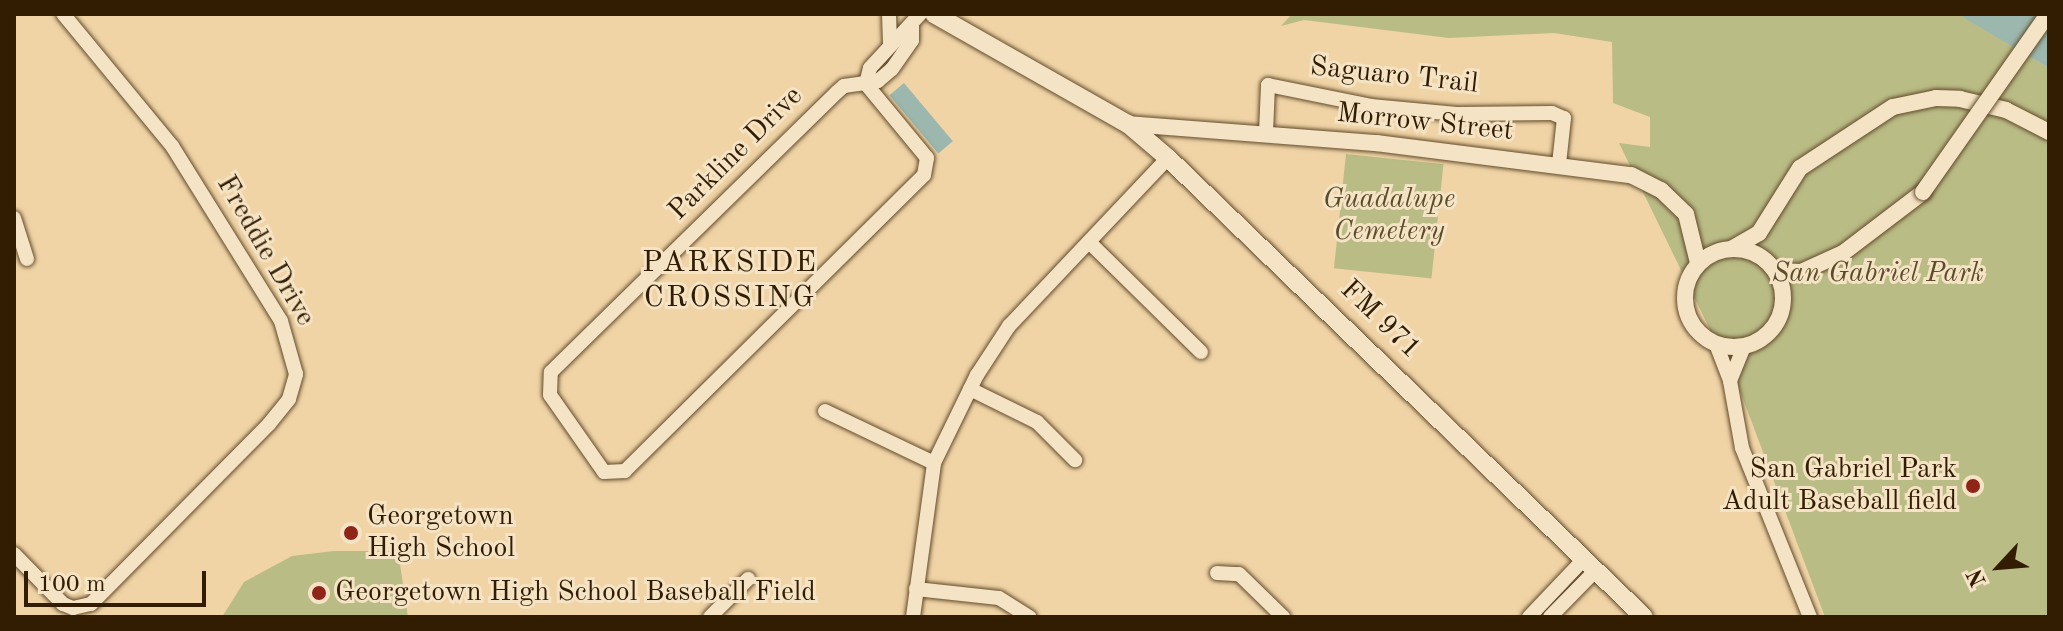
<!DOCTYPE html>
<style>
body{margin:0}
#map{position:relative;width:2063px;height:631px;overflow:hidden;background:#f0d4a6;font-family:"Old Standard TT",serif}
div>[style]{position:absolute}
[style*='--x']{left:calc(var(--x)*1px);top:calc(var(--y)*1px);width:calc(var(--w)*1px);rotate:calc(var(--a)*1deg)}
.green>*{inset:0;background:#babc86;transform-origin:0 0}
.water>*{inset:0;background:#9bb7ae;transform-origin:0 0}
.roads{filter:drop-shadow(0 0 2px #624b2b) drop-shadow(0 0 2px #624b2b)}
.minor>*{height:14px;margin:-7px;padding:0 7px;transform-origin:7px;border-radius:7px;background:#f5e3c5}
.tertiary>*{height:16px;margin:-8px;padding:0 8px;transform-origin:8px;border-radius:8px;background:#f5e3c5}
.tertiary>.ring{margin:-8px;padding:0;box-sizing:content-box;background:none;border:16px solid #f5e3c5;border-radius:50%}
.secondary>*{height:18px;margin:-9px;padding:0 9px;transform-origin:9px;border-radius:9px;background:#f5e3c5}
.bridges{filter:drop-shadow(0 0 2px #624b2b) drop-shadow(0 0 2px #624b2b)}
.tertiary-bridge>*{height:16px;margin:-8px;padding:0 8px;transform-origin:8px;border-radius:8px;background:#f5e3c5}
.dots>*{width:22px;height:22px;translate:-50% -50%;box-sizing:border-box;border:4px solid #f5e3c5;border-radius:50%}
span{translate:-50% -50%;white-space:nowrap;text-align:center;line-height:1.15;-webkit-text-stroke:6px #f5e3c5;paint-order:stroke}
.street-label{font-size:28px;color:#331d02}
.park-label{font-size:28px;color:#5c4d2a;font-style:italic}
.poi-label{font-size:28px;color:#331d02}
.right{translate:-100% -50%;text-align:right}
.left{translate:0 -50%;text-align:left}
.neighbourhood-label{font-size:30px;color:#331d02;letter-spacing:2px}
.frame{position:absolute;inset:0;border:16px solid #331d02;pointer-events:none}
.north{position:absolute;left:1959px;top:527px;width:80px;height:80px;-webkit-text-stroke:6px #f5e3c5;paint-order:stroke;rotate:244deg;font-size:22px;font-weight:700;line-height:32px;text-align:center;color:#331d02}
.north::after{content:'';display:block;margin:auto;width:28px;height:36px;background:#331d02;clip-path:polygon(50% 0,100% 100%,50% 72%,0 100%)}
.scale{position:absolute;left:24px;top:571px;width:182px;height:36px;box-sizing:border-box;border:4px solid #331d02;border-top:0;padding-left:10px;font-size:24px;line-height:28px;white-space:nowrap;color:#331d02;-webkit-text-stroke:6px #f5e3c5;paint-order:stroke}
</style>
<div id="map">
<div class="green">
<div style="clip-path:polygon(1292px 14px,1960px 14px,2049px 68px,2049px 617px,1825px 617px,1740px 391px,1619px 143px,1650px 147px,1650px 117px,1613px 103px,1612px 42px,1554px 33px,1449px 38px,1304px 20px,1281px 26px)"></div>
<div style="left:1346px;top:154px;width:98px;height:115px;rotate:6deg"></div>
<div style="clip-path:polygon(334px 551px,398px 551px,408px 617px,222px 617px,244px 582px,292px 556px)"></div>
</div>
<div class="water">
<div style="clip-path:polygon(1960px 14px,2049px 14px,2049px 68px,1966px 19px)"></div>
<div style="left:904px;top:83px;width:76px;height:19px;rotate:50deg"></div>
</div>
<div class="roads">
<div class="minor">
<div style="--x:889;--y:14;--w:29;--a:88"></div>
<div style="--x:866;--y:84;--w:96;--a:50.5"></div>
<div style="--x:927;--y:158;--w:17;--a:100"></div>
<div style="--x:924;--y:175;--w:421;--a:135.3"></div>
<div style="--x:625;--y:471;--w:21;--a:177"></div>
<div style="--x:604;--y:472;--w:94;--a:-125"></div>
<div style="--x:550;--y:395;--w:23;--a:-88"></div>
<div style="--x:551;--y:372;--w:400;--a:-44.4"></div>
<div style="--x:837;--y:92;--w:9;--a:-41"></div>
<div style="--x:844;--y:86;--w:34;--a:-8"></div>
<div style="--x:878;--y:81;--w:18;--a:-41"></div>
<div style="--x:892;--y:69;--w:35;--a:-55"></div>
<div style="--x:912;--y:40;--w:14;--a:-90"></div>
<div style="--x:866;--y:84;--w:16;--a:-76"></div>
<div style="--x:870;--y:68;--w:74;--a:-47.2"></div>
<div style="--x:1266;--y:133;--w:48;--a:-87.6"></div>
<div style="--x:1268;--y:85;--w:105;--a:11.5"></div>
<div style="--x:1371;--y:106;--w:86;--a:5.3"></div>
<div style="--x:1457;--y:114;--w:95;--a:-0.6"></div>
<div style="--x:1552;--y:113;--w:13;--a:23"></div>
<div style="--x:1564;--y:118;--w:46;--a:96.2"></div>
<div style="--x:14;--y:218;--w:43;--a:72.4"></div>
<div style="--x:1089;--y:242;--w:157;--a:44.5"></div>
<div style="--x:1716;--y:344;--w:40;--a:69"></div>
<div style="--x:1730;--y:381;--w:68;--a:79.8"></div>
<div style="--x:1742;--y:448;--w:182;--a:68.1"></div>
<div style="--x:1730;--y:381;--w:38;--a:-68"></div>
<div style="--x:970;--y:389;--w:75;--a:26.2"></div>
<div style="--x:1037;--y:422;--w:54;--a:45"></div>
<div style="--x:825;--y:411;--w:121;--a:25.5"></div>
<div style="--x:14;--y:554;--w:70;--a:45.6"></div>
<div style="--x:63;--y:604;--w:11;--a:22"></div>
<div style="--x:73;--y:608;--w:18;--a:-13"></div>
<div style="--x:91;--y:604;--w:253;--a:-45.3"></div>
<div style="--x:269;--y:424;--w:32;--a:-51"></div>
<div style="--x:289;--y:399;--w:26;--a:-74"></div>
<div style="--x:296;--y:374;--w:55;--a:-105.8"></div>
<div style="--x:281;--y:321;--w:206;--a:-121.9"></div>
<div style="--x:172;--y:146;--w:171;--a:-129.5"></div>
<div style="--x:1217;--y:573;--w:22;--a:3"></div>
<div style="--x:1239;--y:574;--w:62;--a:44.3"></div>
<div style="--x:916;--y:589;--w:83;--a:6.2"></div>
<div style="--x:999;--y:598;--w:36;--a:32"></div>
<div style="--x:710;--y:617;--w:54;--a:-45"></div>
<div style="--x:913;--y:617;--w:155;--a:-82.2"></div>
<div style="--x:934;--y:463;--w:98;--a:-64"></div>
<div style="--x:977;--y:375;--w:59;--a:-56.9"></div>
<div style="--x:1009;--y:326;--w:231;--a:-46.6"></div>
<div style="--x:1529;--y:617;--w:80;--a:-46.5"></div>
<div style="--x:1550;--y:617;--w:66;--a:-45.6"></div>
</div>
<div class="tertiary">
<div style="--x:1128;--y:124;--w:249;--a:4.4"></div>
<div style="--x:1376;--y:143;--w:257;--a:7.2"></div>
<div style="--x:1631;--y:175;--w:34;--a:27"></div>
<div style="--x:1661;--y:190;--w:35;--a:44"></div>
<div style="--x:1686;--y:214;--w:50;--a:76.2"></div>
<div style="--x:1733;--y:248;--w:30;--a:-30"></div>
<div style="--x:1759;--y:233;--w:77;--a:-57.8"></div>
<div style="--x:1800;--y:168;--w:111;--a:-33.3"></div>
<div style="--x:1893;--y:107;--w:44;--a:-11.8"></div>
<div style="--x:1936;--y:98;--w:24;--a:2"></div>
<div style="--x:1960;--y:99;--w:47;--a:13.4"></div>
<div style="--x:2006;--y:110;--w:48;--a:27.1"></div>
<div class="ring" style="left:1685px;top:249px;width:82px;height:82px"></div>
<div style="--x:1776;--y:271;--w:25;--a:2"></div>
<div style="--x:1801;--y:272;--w:46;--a:-24.3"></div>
<div style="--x:1843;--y:253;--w:101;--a:-37.3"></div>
</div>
<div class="secondary">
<div style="--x:934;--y:14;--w:223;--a:29.6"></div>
<div style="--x:1128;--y:124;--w:52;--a:40.4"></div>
<div style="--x:1168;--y:158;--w:661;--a:43.96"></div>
</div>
</div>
<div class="bridges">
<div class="tertiary-bridge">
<div style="--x:1923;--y:192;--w:218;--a:-54.9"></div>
</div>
</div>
<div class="dots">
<div style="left:1973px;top:486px;background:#8f2418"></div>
<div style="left:351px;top:533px;background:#8f2418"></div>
<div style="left:319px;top:593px;background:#8f2418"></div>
</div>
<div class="street-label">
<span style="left:1394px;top:76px;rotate:6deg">Saguaro Trail</span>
<span style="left:1425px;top:123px;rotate:6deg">Morrow Street</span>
<span style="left:736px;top:154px;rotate:-45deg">Parkline Drive</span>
<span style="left:265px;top:251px;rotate:60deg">Freddie Drive</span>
<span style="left:1380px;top:320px;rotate:44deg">FM 971</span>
</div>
<div class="park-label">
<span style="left:1389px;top:216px">Guadalupe<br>Cemetery</span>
<span style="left:1878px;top:274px">San Gabriel Park</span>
</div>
<div class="poi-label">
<span class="right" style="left:1957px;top:486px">San Gabriel Park<br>Adult Baseball field</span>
<span class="left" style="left:367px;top:533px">Georgetown<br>High School</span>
<span class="left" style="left:335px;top:593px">Georgetown High School Baseball Field</span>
</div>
<div class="neighbourhood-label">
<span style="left:730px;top:280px">PARKSIDE<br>CROSSING</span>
</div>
<div class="frame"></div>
<div class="north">N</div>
<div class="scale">100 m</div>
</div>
